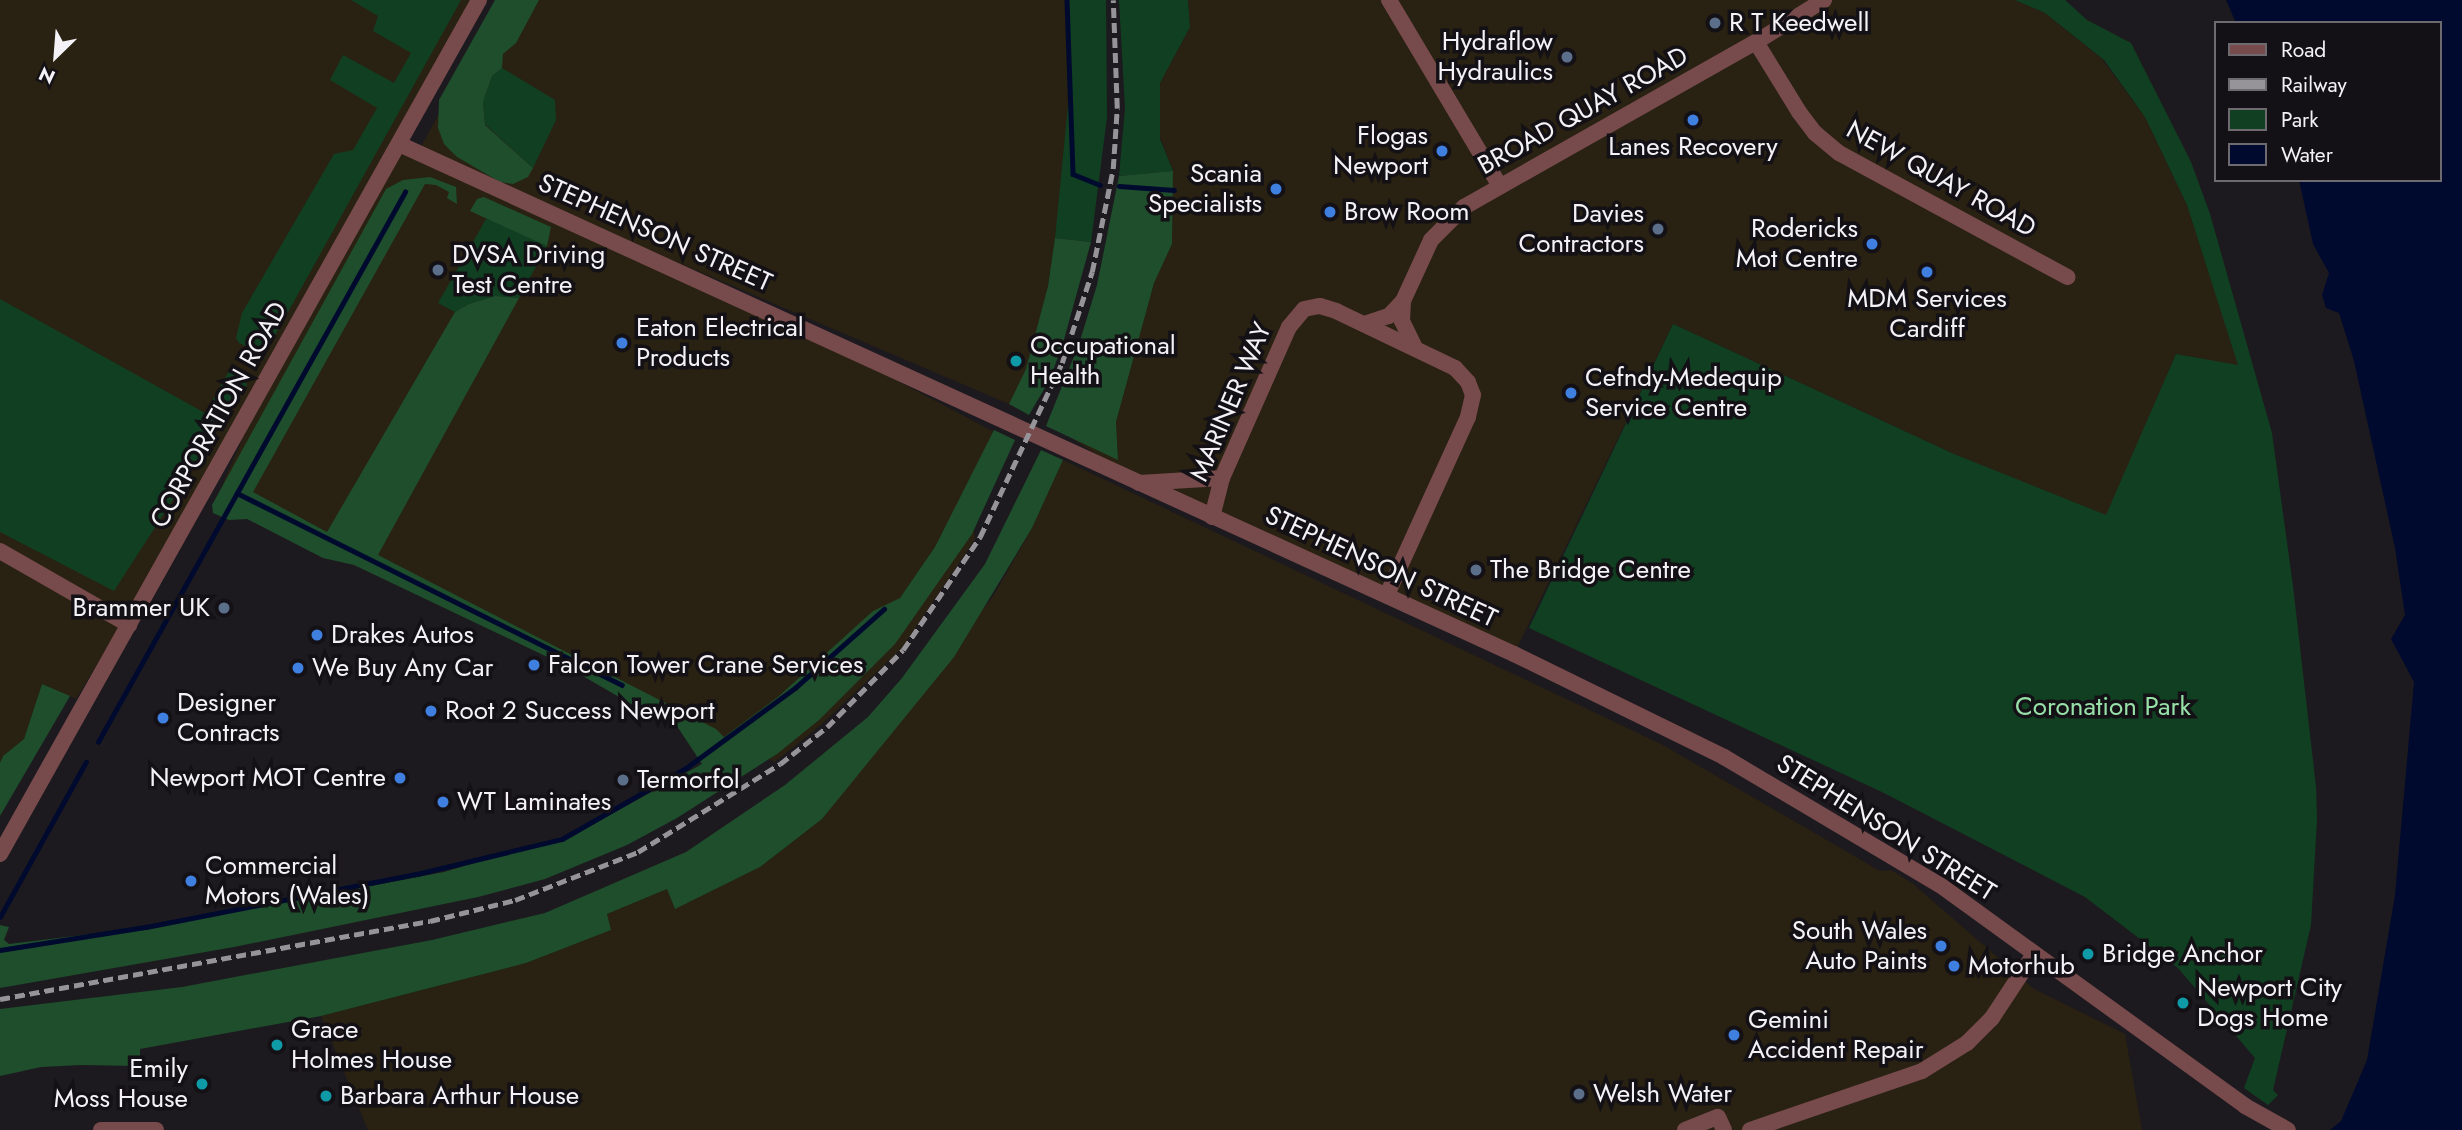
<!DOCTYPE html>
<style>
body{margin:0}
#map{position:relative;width:2462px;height:1130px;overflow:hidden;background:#1d1a1f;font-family:Jost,sans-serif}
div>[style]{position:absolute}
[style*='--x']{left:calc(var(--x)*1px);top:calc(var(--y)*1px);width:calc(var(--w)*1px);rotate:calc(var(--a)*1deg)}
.industrial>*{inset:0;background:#292111}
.green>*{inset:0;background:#104021}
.forest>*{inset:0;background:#1e4e2c}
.water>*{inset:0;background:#000a2e}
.stream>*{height:4.5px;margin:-2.25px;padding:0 2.25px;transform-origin:2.25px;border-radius:2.25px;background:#000a2e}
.minor>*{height:16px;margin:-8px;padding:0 8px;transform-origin:8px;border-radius:8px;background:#774a4c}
.rail>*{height:4.5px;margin-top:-2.25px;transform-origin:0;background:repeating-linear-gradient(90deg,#979499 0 10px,transparent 0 15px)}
.dots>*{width:19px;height:19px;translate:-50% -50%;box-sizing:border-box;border:4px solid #141116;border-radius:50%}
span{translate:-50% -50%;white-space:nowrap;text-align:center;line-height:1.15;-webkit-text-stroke:7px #141116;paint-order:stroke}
.poi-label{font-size:26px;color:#f4f2f6}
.left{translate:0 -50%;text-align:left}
.right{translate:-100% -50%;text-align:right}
.street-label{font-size:26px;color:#f4f2f6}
.park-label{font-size:26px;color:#97e1a9}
.legend{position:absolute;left:2214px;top:21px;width:228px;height:161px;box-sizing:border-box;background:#141116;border:2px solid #6e6b70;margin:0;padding:9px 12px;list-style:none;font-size:21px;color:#f4f2f6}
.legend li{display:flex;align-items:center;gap:14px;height:35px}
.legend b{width:35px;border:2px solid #6e6b70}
.north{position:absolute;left:21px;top:21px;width:70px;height:70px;-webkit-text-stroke:5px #141116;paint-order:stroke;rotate:205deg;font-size:19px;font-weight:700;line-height:28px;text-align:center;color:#f4f2f6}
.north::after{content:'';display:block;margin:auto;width:24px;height:32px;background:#f4f2f6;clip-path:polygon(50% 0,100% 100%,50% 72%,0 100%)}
</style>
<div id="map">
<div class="industrial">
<div style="clip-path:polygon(0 0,479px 0,399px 144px,418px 152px,502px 0,1067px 0,1068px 104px,1061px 201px,1047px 291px,1026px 369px,1009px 404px,445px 163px,758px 307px,996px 433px,969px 492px,975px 539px,901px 649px,822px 724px,775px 762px,222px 486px,266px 384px,76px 699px,42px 684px,24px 739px,3px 756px,0 763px)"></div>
<div style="clip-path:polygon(1188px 0,2015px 0,2045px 13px,2102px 59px,2145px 117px,2187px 205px,2239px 366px,2176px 354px,2107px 516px,1954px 454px,1673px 324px,1514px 654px,1139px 483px,1061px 431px,1118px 459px,1116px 422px,1154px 283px,1172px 244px,1173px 171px,1160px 137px,1160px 83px,1190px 27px)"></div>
<div style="clip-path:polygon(1063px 460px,1661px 744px,1880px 871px,1891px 870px,1912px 883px,2034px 989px,2125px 1034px,2142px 1130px,368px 1130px,321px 1016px,526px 963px,611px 930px,607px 914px,667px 889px,676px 908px,760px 867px,822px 819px,994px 595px,1032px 528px)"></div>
</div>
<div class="green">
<div style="clip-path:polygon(351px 0,461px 0,272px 341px,263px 348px,250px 348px,239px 343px,236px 338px,242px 313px,334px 154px,353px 150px,377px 108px,330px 80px,343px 55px,394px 83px,411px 53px,373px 31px,378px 16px)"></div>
<div style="clip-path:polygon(1067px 0,1106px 0,1107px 117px,1091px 242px,1055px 238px,1068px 105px)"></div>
<div style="clip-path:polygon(1119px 0,1188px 0,1190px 27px,1160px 83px,1160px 139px,1173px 171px,1119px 176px,1125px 108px)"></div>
<div style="clip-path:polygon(2015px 0,2065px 0,2087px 20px,2131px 43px,2191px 162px,2210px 214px,2272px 433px,2293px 586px,2316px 787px,2317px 819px,2311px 925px,2273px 1090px,2278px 1095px,2268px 1105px,2244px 1088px,2255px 1058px,2178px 968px,2085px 897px,1884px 793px,1529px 628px,1673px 324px,1954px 454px,2106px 515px,2176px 354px,2238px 365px,2187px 205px,2145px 117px,2104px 60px,2045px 13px)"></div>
<div style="clip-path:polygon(502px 68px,555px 100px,556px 120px,533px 168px,485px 124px,483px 102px,492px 76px)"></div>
<div style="clip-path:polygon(486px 219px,501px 222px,547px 246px,519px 298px,495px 296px,469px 304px,455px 312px,438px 303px)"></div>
<div style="clip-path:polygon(0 299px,205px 413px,233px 364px,242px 372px,247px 385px,114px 591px,0 532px)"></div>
</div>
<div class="forest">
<div style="clip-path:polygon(495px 0,539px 0,516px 43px,503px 54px,502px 68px,492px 76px,483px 102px,485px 125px,533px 168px,528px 177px,513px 184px,500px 182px,457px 157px,444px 144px,438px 128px,439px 100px)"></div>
<div style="clip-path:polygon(1173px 171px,1172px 244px,1154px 283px,1116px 422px,1118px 460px,1046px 426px,1079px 344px,1097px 285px,1119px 176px)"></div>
<div style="clip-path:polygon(430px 177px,456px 187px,457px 204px,447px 198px,449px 192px,436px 185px,425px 184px,253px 492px,327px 532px,455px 312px,469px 304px,495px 296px,519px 298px,378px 555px,716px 729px,724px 737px,779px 696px,873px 611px,900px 598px,935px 547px,994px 430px,1015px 440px,972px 534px,895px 644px,819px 720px,777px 754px,677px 818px,627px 845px,545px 879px,478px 897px,234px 947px,0 988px,0 925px,9px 927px,4px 940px,9px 944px,42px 940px,165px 925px,444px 872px,579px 832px,702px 764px,671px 717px,633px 705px,562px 664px,354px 565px,323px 558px,247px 519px,229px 520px,213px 513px,212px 505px,386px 189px,403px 180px)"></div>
<div style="clip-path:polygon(484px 197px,551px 227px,547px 246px,470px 211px,477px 199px)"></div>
<div style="clip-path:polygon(1055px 238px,1091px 242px,1063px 343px,1050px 379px,1029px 415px,1009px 404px,1026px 369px,1048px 286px)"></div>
<div style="clip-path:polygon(1041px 450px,1063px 460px,1032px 528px,954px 657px,822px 819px,760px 867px,675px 909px,667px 889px,607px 914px,611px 930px,526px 963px,321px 1016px,140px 1049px,140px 1066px,81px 1065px,41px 1067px,0 1076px,0 1009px,182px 987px,432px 940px,545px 913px,686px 852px,785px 785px,868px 717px,902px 678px,985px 564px)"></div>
<div style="clip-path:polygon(42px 684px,70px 696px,0 816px,0 763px,3px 756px,24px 739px)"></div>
</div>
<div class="water">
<div style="clip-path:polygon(2226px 0,2462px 0,2462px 1130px,2330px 1130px,2341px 1121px,2367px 1060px,2395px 895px,2414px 682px,2391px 639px,2405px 615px,2395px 548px,2354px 361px,2339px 313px,2326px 308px,2322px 295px,2329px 273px,2313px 244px,2299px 180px,2439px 180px,2439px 23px,2236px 23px)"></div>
</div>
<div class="stream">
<div style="--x:1067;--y:0;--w:174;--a:88"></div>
<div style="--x:1073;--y:174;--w:29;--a:22"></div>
<div style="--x:1119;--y:186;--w:55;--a:4.2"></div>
<div style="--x:237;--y:493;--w:430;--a:26.5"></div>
<div style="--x:98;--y:742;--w:630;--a:-60.83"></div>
<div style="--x:0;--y:917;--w:177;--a:-61"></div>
<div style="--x:0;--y:950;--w:148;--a:-9"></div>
<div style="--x:146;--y:927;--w:276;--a:-11.1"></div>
<div style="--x:417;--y:874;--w:149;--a:-13.6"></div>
<div style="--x:562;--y:839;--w:143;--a:-29.8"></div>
<div style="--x:686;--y:768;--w:135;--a:-36.3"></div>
<div style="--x:795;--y:688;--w:119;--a:-41.6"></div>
</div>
<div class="minor">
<div style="--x:1389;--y:0;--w:217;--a:59.2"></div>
<div style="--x:1756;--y:42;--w:82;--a:58.4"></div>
<div style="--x:1799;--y:112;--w:26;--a:53"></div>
<div style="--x:1815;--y:133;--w:31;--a:40"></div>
<div style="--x:1839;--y:153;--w:260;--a:28.5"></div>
<div style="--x:399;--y:144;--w:1226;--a:24.58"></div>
<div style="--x:1514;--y:654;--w:234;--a:26.1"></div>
<div style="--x:1724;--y:757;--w:251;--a:30.7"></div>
<div style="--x:1940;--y:885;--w:377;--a:35.9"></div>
<div style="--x:2245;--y:1106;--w:49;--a:29.2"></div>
<div style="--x:1403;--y:301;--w:20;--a:93"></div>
<div style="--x:1402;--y:321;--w:30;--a:64"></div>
<div style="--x:1364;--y:324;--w:26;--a:-18"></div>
<div style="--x:1389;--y:316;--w:21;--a:-47"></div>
<div style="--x:1403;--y:301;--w:67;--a:-65.3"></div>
<div style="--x:1431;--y:240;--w:47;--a:-45"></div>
<div style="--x:1464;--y:207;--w:335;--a:-29.5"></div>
<div style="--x:1756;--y:42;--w:80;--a:-31.7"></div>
<div style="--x:1139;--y:483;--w:83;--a:-3.4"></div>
<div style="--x:1212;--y:517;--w:40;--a:-75.6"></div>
<div style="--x:1222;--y:478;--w:165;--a:-66.1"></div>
<div style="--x:1289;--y:327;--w:23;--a:-50"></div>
<div style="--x:1304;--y:309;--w:16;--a:-11"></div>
<div style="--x:1320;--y:306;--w:17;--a:17"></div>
<div style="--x:1336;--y:311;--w:132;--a:25.6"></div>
<div style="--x:1455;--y:368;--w:19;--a:47"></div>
<div style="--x:1468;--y:382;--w:14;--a:69"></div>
<div style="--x:1473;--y:395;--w:23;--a:103"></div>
<div style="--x:1468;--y:417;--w:196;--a:114.5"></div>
<div style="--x:0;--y:551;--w:149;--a:29.8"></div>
<div style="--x:0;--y:854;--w:979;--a:-60.71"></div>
<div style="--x:101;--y:1130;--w:55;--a:0"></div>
<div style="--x:1685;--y:1130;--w:35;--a:-22"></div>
<div style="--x:1718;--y:1117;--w:14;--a:65"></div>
<div style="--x:1750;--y:1130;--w:182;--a:-18.9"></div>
<div style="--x:1922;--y:1071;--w:53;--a:-31.9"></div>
<div style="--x:1967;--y:1043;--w:35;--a:-45"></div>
<div style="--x:1992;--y:1018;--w:77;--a:-56.7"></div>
</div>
<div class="rail">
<div style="--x:0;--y:999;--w:437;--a:-10.3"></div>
<div style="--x:430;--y:921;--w:88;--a:-13.9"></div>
<div style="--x:515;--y:900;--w:132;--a:-21.3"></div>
<div style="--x:638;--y:852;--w:167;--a:-31.8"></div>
<div style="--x:780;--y:764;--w:60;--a:-38.2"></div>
<div style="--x:827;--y:727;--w:108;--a:-45.4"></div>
<div style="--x:903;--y:650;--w:137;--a:-55.7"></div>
<div style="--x:980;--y:537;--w:192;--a:-64.8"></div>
<div style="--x:1062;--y:363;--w:96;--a:-71.8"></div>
<div style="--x:1092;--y:272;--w:105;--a:-78.5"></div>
<div style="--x:1113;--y:169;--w:61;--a:-86.2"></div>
<div style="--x:1117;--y:108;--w:108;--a:-92.1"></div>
</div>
<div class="dots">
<div style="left:1715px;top:23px;background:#5c6f8a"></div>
<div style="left:1567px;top:57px;background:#5c6f8a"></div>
<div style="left:1693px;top:120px;background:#3f7fe0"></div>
<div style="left:1442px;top:151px;background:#3f7fe0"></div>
<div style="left:1276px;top:189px;background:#3f7fe0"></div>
<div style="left:1330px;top:212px;background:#3f7fe0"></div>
<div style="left:1658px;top:229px;background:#5c6f8a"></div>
<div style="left:1872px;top:244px;background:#3f7fe0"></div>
<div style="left:438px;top:270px;background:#5c6f8a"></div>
<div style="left:1927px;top:272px;background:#3f7fe0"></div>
<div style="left:622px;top:343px;background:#3f7fe0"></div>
<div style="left:1016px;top:361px;background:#0f9aa8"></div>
<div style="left:1571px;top:393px;background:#3f7fe0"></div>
<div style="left:1476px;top:570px;background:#5c6f8a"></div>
<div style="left:224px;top:608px;background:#5c6f8a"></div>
<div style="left:317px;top:635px;background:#3f7fe0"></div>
<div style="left:534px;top:665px;background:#3f7fe0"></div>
<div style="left:298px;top:668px;background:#3f7fe0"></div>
<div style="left:431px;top:711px;background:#3f7fe0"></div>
<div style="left:163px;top:718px;background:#3f7fe0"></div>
<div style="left:400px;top:778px;background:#3f7fe0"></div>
<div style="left:623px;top:780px;background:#5c6f8a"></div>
<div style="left:443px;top:802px;background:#3f7fe0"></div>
<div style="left:191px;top:881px;background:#3f7fe0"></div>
<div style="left:1941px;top:946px;background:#3f7fe0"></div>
<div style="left:2088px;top:954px;background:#0f9aa8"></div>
<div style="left:1954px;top:966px;background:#3f7fe0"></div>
<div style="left:2183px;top:1003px;background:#0f9aa8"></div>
<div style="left:1734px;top:1035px;background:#3f7fe0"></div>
<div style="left:277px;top:1045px;background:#0f9aa8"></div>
<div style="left:202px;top:1084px;background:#0f9aa8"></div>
<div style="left:1579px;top:1094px;background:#5c6f8a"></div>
<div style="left:326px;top:1096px;background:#0f9aa8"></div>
</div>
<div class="poi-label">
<span class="left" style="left:1729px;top:23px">R T Keedwell</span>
<span class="right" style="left:1553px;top:57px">Hydraflow<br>Hydraulics</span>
<span class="right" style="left:1428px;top:151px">Flogas<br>Newport</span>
<span style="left:1693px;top:147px">Lanes Recovery</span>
<span class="right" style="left:1262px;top:189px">Scania<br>Specialists</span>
<span class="left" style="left:1344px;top:212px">Brow Room</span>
<span class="right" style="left:1644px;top:229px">Davies<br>Contractors</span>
<span class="right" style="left:1858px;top:244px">Rodericks<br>Mot Centre</span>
<span class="left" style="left:452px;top:270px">DVSA Driving<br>Test Centre</span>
<span style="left:1927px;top:314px">MDM Services<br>Cardiff</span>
<span class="left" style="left:636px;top:343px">Eaton Electrical<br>Products</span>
<span class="left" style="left:1030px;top:361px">Occupational<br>Health</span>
<span class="left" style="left:1585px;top:393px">Cefndy-Medequip<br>Service Centre</span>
<span class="left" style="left:1490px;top:570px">The Bridge Centre</span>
<span class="right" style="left:210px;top:608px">Brammer UK</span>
<span class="left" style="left:331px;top:635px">Drakes Autos</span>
<span class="left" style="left:548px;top:665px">Falcon Tower Crane Services</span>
<span class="left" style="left:312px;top:668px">We Buy Any Car</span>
<span class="left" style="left:177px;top:718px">Designer<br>Contracts</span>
<span class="left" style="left:445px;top:711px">Root 2 Success Newport</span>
<span class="right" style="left:386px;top:778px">Newport MOT Centre</span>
<span class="left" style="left:637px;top:780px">Termorfol</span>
<span class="left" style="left:457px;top:802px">WT Laminates</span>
<span class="left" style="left:205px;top:881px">Commercial<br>Motors (Wales)</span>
<span class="right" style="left:1927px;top:946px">South Wales<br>Auto Paints</span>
<span class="left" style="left:2102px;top:954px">Bridge Anchor</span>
<span class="left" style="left:1968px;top:966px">Motorhub</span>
<span class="left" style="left:2197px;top:1003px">Newport City<br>Dogs Home</span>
<span class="left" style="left:1748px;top:1035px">Gemini<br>Accident Repair</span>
<span class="left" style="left:291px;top:1045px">Grace<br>Holmes House</span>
<span class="right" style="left:188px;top:1084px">Emily<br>Moss House</span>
<span class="left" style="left:1593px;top:1094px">Welsh Water</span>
<span class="left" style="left:340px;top:1096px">Barbara Arthur House</span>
</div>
<div class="street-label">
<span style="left:1583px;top:111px;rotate:-29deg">BROAD QUAY ROAD</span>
<span style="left:1941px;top:179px;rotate:29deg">NEW QUAY ROAD</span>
<span style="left:655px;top:233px;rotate:24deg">STEPHENSON STREET</span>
<span style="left:1231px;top:402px;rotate:-67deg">MARINER WAY</span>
<span style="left:219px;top:415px;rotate:-61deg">CORPORATION ROAD</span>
<span style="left:1381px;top:567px;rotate:25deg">STEPHENSON STREET</span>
<span style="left:1886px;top:828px;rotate:32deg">STEPHENSON STREET</span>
</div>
<div class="park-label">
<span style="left:2103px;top:707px">Coronation Park</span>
</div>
<ul class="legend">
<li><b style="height:9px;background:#774a4c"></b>Road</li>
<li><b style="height:9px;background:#979499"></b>Railway</li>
<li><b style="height:19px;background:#104021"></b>Park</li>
<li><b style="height:19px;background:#000a2e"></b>Water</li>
</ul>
<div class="north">N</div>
</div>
